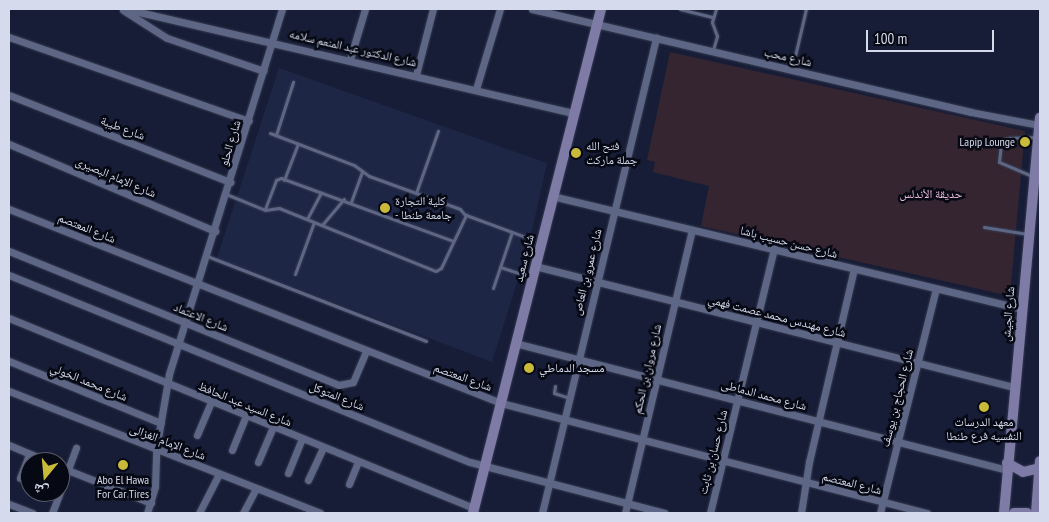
<!DOCTYPE html>
<meta charset="utf-8">
<style>
body{margin:0}
#map{position:relative;width:1049px;height:522px;overflow:hidden;background:#171d37;font-family:"PT Sans Narrow","Noto Naskh Arabic",sans-serif}
div>[style]{position:absolute}
[style*='--x']{left:calc(var(--x)*1px);top:calc(var(--y)*1px);width:calc(var(--w)*1px);rotate:calc(var(--a)*1deg)}
.built>*{inset:0;background:#1e2646}
.green>*{inset:0;background:#352530}
.roads{filter:drop-shadow(0 0 1px #363a4f) drop-shadow(0 0 1px #363a4f)}
.lane>*{height:3px;margin:-1.5px;padding:0 1.5px;transform-origin:1.5px;border-radius:1.5px;background:#5d6785}
.street>*{height:7px;margin:-3.5px;padding:0 3.5px;transform-origin:3.5px;border-radius:3.5px;background:#5d6785}
.secondary>*{height:10px;margin:-5px;padding:0 5px;transform-origin:5px;border-radius:5px;background:#7e7ba6}
.dots>*{width:14px;height:14px;translate:-50% -50%;box-sizing:border-box;border:2px solid #060913;border-radius:50%}
span{translate:-50% -50%;white-space:nowrap;text-align:center;line-height:1.15;-webkit-text-stroke:5px #060913;paint-order:stroke}
.street-label{font-size:12px;color:#d5daec}
.poi-label{font-size:12px;color:#d5daec}
.right{translate:-100% -50%;text-align:right}
.left{translate:0 -50%;text-align:left}
.park-label{font-size:12px;color:#efbbde}
.frame{position:absolute;inset:0;border:10px solid #d5daec;pointer-events:none}
.north{position:absolute;left:20px;top:452px;width:50px;height:50px;box-sizing:border-box;background:#060913;border:1px solid #595d6a;border-radius:50%;rotate:197deg;font-size:14px;font-weight:700;line-height:20px;text-align:center;color:#d5daec}
.north::after{content:'';display:block;margin:auto;width:18px;height:22px;background:#c9ba3a;clip-path:polygon(50% 0,100% 100%,50% 72%,0 100%)}
.scale{position:absolute;left:866px;top:30px;width:128px;height:22px;box-sizing:border-box;border:2px solid #d5daec;border-top:0;padding-left:6px;font-size:15px;line-height:18px;white-space:nowrap;color:#d5daec;-webkit-text-stroke:4px #060913;paint-order:stroke}
</style>
<div id="map">
<div class="built">
<div style="clip-path:polygon(279px 68px,547px 163px,529px 244px,492px 362px,217px 258px)"></div>
</div>
<div class="green">
<div style="clip-path:polygon(670px 52px,1025px 131px,1010px 296px,701px 226px,709px 186px,653px 172px,655px 162px,647px 160px)"></div>
</div>
<div class="roads">
<div class="lane">
<div style="--x:680;--y:9;--w:34;--a:14"></div>
<div style="--x:713;--y:50;--w:15;--a:-74"></div>
<div style="--x:717;--y:36;--w:15;--a:-110"></div>
<div style="--x:712;--y:22;--w:14;--a:-73"></div>
<div style="--x:792;--y:69;--w:62;--a:-76.9"></div>
<div style="--x:270;--y:133;--w:90;--a:20.9"></div>
<div style="--x:354;--y:165;--w:19;--a:36"></div>
<div style="--x:369;--y:176;--w:97;--a:19.9"></div>
<div style="--x:460;--y:209;--w:8;--a:50"></div>
<div style="--x:276;--y:135;--w:56;--a:-72.2"></div>
<div style="--x:1032;--y:176;--w:36;--a:-157"></div>
<div style="--x:999;--y:162;--w:20;--a:-84"></div>
<div style="--x:1001;--y:142;--w:7;--a:-34"></div>
<div style="--x:1007;--y:138;--w:31;--a:-2"></div>
<div style="--x:284;--y:180;--w:39;--a:-69"></div>
<div style="--x:416;--y:193;--w:66;--a:-70.5"></div>
<div style="--x:226;--y:194;--w:42;--a:22.3"></div>
<div style="--x:265;--y:210;--w:14;--a:-8"></div>
<div style="--x:279;--y:208;--w:169;--a:21.9"></div>
<div style="--x:436;--y:271;--w:6;--a:-31"></div>
<div style="--x:441;--y:268;--w:59;--a:-64.7"></div>
<div style="--x:466;--y:215;--w:61;--a:20.2"></div>
<div style="--x:351;--y:202;--w:33;--a:-70"></div>
<div style="--x:265;--y:209;--w:31;--a:-69"></div>
<div style="--x:276;--y:180;--w:5;--a:-22"></div>
<div style="--x:281;--y:178;--w:183;--a:20.1"></div>
<div style="--x:307;--y:219;--w:30;--a:-62"></div>
<div style="--x:322;--y:225;--w:34;--a:-50"></div>
<div style="--x:984;--y:227;--w:44;--a:9.2"></div>
<div style="--x:207;--y:256;--w:235;--a:21.2"></div>
<div style="--x:500;--y:267;--w:33;--a:18"></div>
<div style="--x:295;--y:274;--w:55;--a:-69.9"></div>
<div style="--x:493;--y:288;--w:59;--a:-71.3"></div>
<div style="--x:555;--y:386;--w:7;--a:98"></div>
<div style="--x:554;--y:393;--w:16;--a:18"></div>
</div>
<div class="street">
<div style="--x:126;--y:9;--w:459;--a:13.1"></div>
<div style="--x:532;--y:9;--w:451;--a:13.2"></div>
<div style="--x:971;--y:112;--w:69;--a:10.8"></div>
<div style="--x:123;--y:10;--w:52;--a:32.5"></div>
<div style="--x:167;--y:38;--w:102;--a:18.8"></div>
<div style="--x:9;--y:37;--w:254;--a:19.3"></div>
<div style="--x:350;--y:59;--w:52;--a:-73.3"></div>
<div style="--x:416;--y:75;--w:68;--a:-75.6"></div>
<div style="--x:476;--y:89;--w:84;--a:-73.3"></div>
<div style="--x:9;--y:95;--w:238;--a:21.5"></div>
<div style="--x:9;--y:144;--w:224;--a:22.9"></div>
<div style="--x:552;--y:196;--w:483;--a:13.5"></div>
<div style="--x:9;--y:209;--w:529;--a:21.52"></div>
<div style="--x:501;--y:403;--w:440;--a:14.5"></div>
<div style="--x:9;--y:251;--w:356;--a:22.1"></div>
<div style="--x:339;--y:385;--w:14;--a:-12"></div>
<div style="--x:353;--y:382;--w:34;--a:-67"></div>
<div style="--x:535;--y:266;--w:494;--a:14.2"></div>
<div style="--x:9;--y:275;--w:497;--a:22.1"></div>
<div style="--x:470;--y:462;--w:201;--a:14.7"></div>
<div style="--x:9;--y:318;--w:502;--a:22.23"></div>
<div style="--x:515;--y:343;--w:508;--a:14.47"></div>
<div style="--x:9;--y:361;--w:164;--a:22.2"></div>
<div style="--x:9;--y:391;--w:334;--a:21.4"></div>
<div style="--x:197;--y:435;--w:36;--a:-67"></div>
<div style="--x:9;--y:445;--w:43;--a:23"></div>
<div style="--x:232;--y:450;--w:37;--a:-68"></div>
<div style="--x:258;--y:462;--w:38;--a:-67"></div>
<div style="--x:60;--y:467;--w:98;--a:21.6"></div>
<div style="--x:288;--y:473;--w:37;--a:-68"></div>
<div style="--x:20;--y:478;--w:26;--a:-69"></div>
<div style="--x:308;--y:480;--w:35;--a:-65"></div>
<div style="--x:349;--y:484;--w:24;--a:-68"></div>
<div style="--x:60;--y:491;--w:46;--a:-69.6"></div>
<div style="--x:9;--y:504;--w:25;--a:21"></div>
<div style="--x:52;--y:513;--w:22;--a:-69"></div>
<div style="--x:147;--y:513;--w:28;--a:-73"></div>
<div style="--x:155;--y:486;--w:36;--a:-88"></div>
<div style="--x:156;--y:450;--w:77;--a:-80.3"></div>
<div style="--x:169;--y:374;--w:382;--a:-72.8"></div>
<div style="--x:199;--y:513;--w:44;--a:-62.9"></div>
<div style="--x:243;--y:513;--w:27;--a:-62"></div>
<div style="--x:542;--y:513;--w:489;--a:-76.5"></div>
<div style="--x:625;--y:513;--w:291;--a:-76.7"></div>
<div style="--x:710;--y:513;--w:272;--a:-76.4"></div>
<div style="--x:801;--y:513;--w:52;--a:-81.1"></div>
<div style="--x:809;--y:462;--w:198;--a:-76.9"></div>
<div style="--x:880;--y:513;--w:231;--a:-76"></div>
</div>
<div class="secondary">
<div style="--x:1007;--y:463;--w:18;--a:29"></div>
<div style="--x:1023;--y:472;--w:17;--a:-13"></div>
<div style="--x:473;--y:513;--w:520;--a:-75.75"></div>
<div style="--x:1004;--y:513;--w:397;--a:-84.8"></div>
<div style="--x:1014;--y:513;--w:13;--a:0"></div>
<div style="--x:1036;--y:513;--w:52;--a:-85.6"></div>
</div>
</div>
<div class="dots">
<div style="left:1025px;top:142px;background:#c9ba3a"></div>
<div style="left:576px;top:153px;background:#c9ba3a"></div>
<div style="left:385px;top:208px;background:#c9ba3a"></div>
<div style="left:529px;top:368px;background:#c9ba3a"></div>
<div style="left:984px;top:407px;background:#c9ba3a"></div>
<div style="left:123px;top:465px;background:#c9ba3a"></div>
</div>
<div class="street-label">
<span style="left:353px;top:48px;rotate:13deg">شارع الدكتور عبد المنعم سلامه</span>
<span style="left:788px;top:57px;rotate:13deg">شارع محب</span>
<span style="left:123px;top:128px;rotate:21deg">شارع طيبة</span>
<span style="left:230px;top:143px;rotate:-73deg">شارع الحلو</span>
<span style="left:116px;top:177px;rotate:23deg">شارع الإمام البصيرى</span>
<span style="left:87px;top:228px;rotate:22deg">شارع المعتصم</span>
<span style="left:789px;top:242px;rotate:14deg">شارع حسن حسيب باشا</span>
<span style="left:524px;top:258px;rotate:-76deg">شارع سعيد</span>
<span style="left:587px;top:272px;rotate:-76deg">شارع عمرو بن العاص</span>
<span style="left:1008px;top:314px;rotate:-85deg">شارع الجيش</span>
<span style="left:777px;top:316px;rotate:14deg">شارع مهندس محمد عصمت فهمي</span>
<span style="left:201px;top:317px;rotate:22deg">شارع الاعتماد</span>
<span style="left:647px;top:369px;rotate:-77deg">شارع مروان بن الحكم</span>
<span style="left:463px;top:377px;rotate:20deg">شارع المعتصم</span>
<span style="left:89px;top:382px;rotate:22deg">شارع محمد الخولي</span>
<span style="left:764px;top:395px;rotate:15deg">شارع محمد الدماطى</span>
<span style="left:337px;top:396px;rotate:22deg">شارع المتوكل</span>
<span style="left:897px;top:398px;rotate:-76deg">شارع الحجاج بن يوسف</span>
<span style="left:245px;top:404px;rotate:22deg">شارع السيد عبد الحافظ</span>
<span style="left:168px;top:442px;rotate:21deg">شارع الإمام الغزالى</span>
<span style="left:713px;top:452px;rotate:-76deg">شارع حسان بن ثابت</span>
<span style="left:852px;top:483px;rotate:14deg">شارع المعتصم</span>
</div>
<div class="poi-label">
<span class="right" style="left:1015px;top:142px">Lapip Lounge</span>
<span class="left" style="left:586px;top:153px">فتح الله<br>جملة ماركت</span>
<span class="left" style="left:395px;top:208px">كلية التجارة<br>- جامعة طنطا</span>
<span class="left" style="left:539px;top:368px">مسجد الدماطي</span>
<span style="left:984px;top:429px">معهد الدرسات<br>النفسيه فرع طنطا</span>
<span style="left:123px;top:487px">Abo El Hawa<br>For Car Tires</span>
</div>
<div class="park-label">
<span style="left:931px;top:194px">حديقة الأندلس</span>
</div>
<div class="frame"></div>
<div class="north">ش</div>
<div class="scale">100 m</div>
</div>
